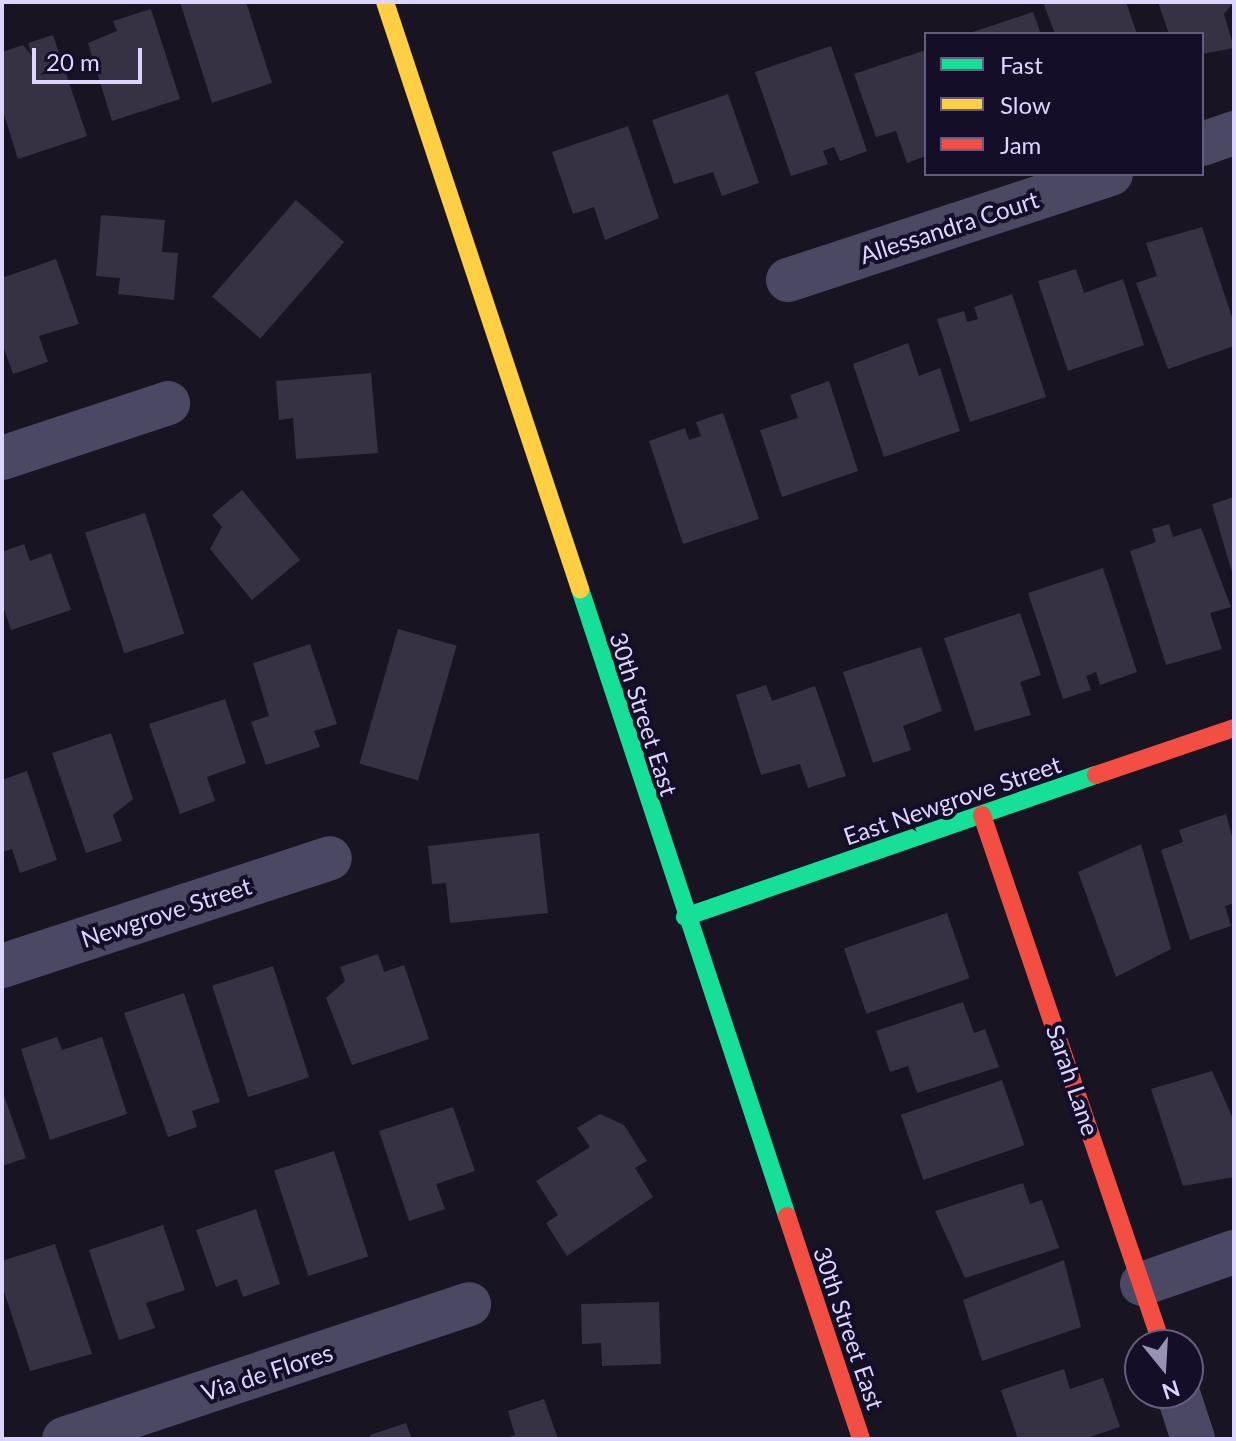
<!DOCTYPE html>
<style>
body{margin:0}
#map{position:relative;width:1236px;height:1441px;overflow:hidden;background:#181422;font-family:Lato,sans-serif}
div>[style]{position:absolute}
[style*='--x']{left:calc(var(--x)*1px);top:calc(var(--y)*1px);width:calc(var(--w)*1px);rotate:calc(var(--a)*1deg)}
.building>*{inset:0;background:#363244;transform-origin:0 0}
.street>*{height:44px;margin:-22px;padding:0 22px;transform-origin:22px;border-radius:22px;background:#4b4863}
.fast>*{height:18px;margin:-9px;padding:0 9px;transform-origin:9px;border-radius:9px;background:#16e098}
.slow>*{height:18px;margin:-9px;padding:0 9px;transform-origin:9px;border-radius:9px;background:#ffcf43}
.jam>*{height:18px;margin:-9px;padding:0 9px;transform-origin:9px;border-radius:9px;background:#f24e42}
span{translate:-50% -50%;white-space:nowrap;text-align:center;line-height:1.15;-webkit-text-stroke:8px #140e28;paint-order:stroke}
.street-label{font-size:24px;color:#dcd5ff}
.frame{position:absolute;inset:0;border:4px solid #dcd5ff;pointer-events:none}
.legend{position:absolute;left:924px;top:32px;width:280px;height:144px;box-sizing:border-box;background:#140e28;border:2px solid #645e7e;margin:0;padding:10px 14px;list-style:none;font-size:24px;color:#dcd5ff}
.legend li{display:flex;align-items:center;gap:16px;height:40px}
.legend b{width:40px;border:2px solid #645e7e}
.north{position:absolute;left:1124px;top:1329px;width:80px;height:80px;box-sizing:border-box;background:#140e28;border:2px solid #645e7e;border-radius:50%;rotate:162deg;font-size:22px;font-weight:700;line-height:32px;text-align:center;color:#dcd5ff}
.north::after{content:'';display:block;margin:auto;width:28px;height:36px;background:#9791b2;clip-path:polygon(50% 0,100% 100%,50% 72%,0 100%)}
.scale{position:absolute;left:32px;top:48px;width:110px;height:36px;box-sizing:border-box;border:4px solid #dcd5ff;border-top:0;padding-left:10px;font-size:24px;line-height:28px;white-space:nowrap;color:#dcd5ff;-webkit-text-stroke:6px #140e28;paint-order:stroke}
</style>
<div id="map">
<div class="building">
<div style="clip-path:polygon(180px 2px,246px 2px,272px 83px,212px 103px)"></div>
<div style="clip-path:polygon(1043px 2px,1126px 2px,1137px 34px,1055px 34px)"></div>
<div style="clip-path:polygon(1158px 2px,1234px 2px,1224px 14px,1234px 48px,1202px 54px,1202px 34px,1169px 34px)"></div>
<div style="clip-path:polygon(151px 9px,180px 99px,112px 121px,88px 43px,117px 31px,113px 21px)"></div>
<div style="clip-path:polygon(1033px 12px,1041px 34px,970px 34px,970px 33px)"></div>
<div style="clip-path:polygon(53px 35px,87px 136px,18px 159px,2px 108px,2px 52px,23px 45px,32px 56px,28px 43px)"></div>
<div style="clip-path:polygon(831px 46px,867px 151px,840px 161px,834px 147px,823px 151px,828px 164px,791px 176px,755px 72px)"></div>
<div style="clip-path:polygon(926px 50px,926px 156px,907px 163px,896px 131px,876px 137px,854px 74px)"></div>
<div style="clip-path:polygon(728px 94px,759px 183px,722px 196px,713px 172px,674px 184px,652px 120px)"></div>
<div style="clip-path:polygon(628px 126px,659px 218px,605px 240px,594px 207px,573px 214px,552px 152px)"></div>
<div style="left:296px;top:200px;width:64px;height:128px;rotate:41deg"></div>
<div style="clip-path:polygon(101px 215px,165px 220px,162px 252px,178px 253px,174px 300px,118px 294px,120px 278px,96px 276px)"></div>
<div style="clip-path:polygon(1202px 227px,1233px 320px,1234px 346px,1168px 369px,1136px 283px,1157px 276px,1146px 243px)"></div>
<div style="clip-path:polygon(56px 259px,79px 324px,39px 336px,48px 362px,13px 374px,2px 343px,2px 278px)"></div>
<div style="clip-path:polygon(1076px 269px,1084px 293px,1123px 279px,1144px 345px,1068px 371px,1038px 281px)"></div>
<div style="clip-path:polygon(1012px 294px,1046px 397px,970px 422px,937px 319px,964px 311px,967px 322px,978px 319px,974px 307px)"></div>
<div style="clip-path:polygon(908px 343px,919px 376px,940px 368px,960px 431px,884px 457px,853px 364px)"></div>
<div style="clip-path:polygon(371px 373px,378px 453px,296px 459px,293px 418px,279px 420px,276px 381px)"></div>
<div style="clip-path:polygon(829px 381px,858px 471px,782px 497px,760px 430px,798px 418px,790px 395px)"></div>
<div style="clip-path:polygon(723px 413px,759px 519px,683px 544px,649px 441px,685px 428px,689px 440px,701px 436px,696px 422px)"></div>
<div style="clip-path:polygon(242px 490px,300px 560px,252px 600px,210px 549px,222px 527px,212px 515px)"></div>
<div style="clip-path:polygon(1234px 497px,1234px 576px,1233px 576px,1212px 504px)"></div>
<div style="left:145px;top:513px;width:127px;height:63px;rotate:72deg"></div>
<div style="clip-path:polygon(1169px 524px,1173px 537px,1201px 528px,1231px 607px,1210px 613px,1222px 649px,1166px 665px,1130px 551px,1156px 542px,1152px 529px)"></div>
<div style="clip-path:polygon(24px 544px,30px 561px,51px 553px,71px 610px,11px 630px,2px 603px,2px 552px)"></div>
<div style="clip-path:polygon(1103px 568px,1137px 672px,1100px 685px,1096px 672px,1086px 676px,1091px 690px,1063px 699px,1028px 593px)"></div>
<div style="clip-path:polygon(1020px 613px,1041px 675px,1020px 682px,1031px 715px,975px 731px,944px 638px)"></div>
<div style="left:398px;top:629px;width:61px;height:140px;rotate:16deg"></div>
<div style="clip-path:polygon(310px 644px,337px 724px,314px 731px,320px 747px,266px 765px,251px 722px,269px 716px,253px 663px)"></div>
<div style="clip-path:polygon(921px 647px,942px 711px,903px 726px,911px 750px,873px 763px,843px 672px)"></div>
<div style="clip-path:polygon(766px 685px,772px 701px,815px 686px,846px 776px,808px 788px,800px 764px,761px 775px,736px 695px)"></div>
<div style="clip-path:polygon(225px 699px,246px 763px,207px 777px,215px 801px,180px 814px,149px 724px)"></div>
<div style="clip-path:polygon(111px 733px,133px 799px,113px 815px,122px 841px,86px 853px,52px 753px)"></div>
<div style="clip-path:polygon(27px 771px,57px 860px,20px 873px,12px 849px,2px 852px,2px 780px)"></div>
<div style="clip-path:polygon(1226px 814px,1234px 843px,1234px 903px,1225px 906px,1231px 926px,1190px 940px,1161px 850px,1183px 842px,1179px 830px)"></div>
<div style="clip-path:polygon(539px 833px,548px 913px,450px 923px,446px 883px,432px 884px,428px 846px)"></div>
<div style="clip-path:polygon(1141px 844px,1171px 949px,1116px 977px,1078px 872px)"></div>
<div style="left:947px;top:913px;width:69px;height:109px;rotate:71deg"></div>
<div style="clip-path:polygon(378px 954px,384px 972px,404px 965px,429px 1039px,352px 1065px,326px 998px,345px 981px,340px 967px)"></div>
<div style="left:273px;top:966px;width:117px;height:64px;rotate:72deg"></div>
<div style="clip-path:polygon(184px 993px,220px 1102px,192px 1111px,197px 1127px,168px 1137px,124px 1013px)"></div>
<div style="clip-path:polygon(963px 1002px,974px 1033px,985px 1029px,999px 1067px,917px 1093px,908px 1066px,890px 1072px,876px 1031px)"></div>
<div style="clip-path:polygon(57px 1037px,62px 1050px,102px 1037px,127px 1114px,50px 1140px,21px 1049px)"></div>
<div style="clip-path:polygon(1212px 1071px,1234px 1121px,1234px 1177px,1183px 1186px,1151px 1089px)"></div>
<div style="left:1002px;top:1080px;width:69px;height:107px;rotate:71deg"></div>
<div style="clip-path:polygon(2px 1090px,26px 1158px,2px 1166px)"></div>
<div style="clip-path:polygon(453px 1107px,475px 1171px,436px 1184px,445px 1209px,409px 1221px,379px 1131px)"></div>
<div style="clip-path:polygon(600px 1114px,624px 1125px,647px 1161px,635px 1168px,653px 1197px,567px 1256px,546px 1223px,558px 1215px,536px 1181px,590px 1147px,577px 1128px)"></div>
<div style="left:334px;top:1151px;width:111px;height:63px;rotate:72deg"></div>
<div style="clip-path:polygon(1023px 1183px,1030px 1204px,1042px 1200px,1059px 1248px,965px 1278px,935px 1211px)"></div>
<div style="clip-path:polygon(256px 1209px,280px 1284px,243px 1297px,237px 1279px,216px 1287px,196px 1230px)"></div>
<div style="clip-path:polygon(163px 1225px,185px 1290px,146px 1303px,155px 1328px,119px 1340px,89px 1250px)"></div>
<div style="clip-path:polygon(55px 1244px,92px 1354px,30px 1371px,2px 1285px,2px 1261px)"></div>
<div style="clip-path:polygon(1064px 1260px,1081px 1327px,982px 1361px,963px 1300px)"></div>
<div style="clip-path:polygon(659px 1302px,661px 1364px,602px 1366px,601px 1343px,582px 1344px,581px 1304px)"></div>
<div style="clip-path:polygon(1064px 1369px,1070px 1389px,1103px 1378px,1120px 1427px,1084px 1439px,1018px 1439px,1001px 1390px)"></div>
<div style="clip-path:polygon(544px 1399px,558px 1439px,504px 1439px,515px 1435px,508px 1411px)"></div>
<div style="clip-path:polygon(406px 1423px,412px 1439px,371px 1439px,370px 1435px)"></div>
</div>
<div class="street">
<div style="--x:1202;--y:144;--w:34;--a:-19"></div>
<div style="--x:788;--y:280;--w:340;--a:-18.2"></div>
<div style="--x:2;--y:458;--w:175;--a:-18.3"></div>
<div style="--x:2;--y:966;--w:345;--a:-18.2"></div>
<div style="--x:1142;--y:1284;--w:97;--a:-19.2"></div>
<div style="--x:1178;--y:1393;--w:48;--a:71.9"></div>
<div style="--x:64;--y:1439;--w:427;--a:-18.4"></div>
</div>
<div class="fast">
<div style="--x:580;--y:589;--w:660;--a:71.73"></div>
<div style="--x:685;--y:917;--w:435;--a:-19.1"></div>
</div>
<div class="slow">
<div style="--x:385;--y:2;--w:619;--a:71.62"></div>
</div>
<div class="jam">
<div style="--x:1096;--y:775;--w:146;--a:-18.8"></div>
<div style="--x:982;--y:815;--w:560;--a:71.24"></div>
<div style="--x:787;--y:1216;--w:235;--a:71.6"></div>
</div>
<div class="street-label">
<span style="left:949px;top:227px;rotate:-18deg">Allessandra Court</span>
<span style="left:644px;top:714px;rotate:72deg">30th Street East</span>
<span style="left:952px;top:800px;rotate:-19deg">East Newgrove Street</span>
<span style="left:166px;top:912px;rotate:-18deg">Newgrove Street</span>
<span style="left:1073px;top:1080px;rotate:71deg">Sarah Lane</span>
<span style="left:849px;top:1328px;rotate:71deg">30th Street East</span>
<span style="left:267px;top:1372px;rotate:-18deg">Via de Flores</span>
</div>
<div class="frame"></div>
<ul class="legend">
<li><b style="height:10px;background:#16e098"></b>Fast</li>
<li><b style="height:10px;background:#ffcf43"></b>Slow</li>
<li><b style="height:10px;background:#f24e42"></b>Jam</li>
</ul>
<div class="north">N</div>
<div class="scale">20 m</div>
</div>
